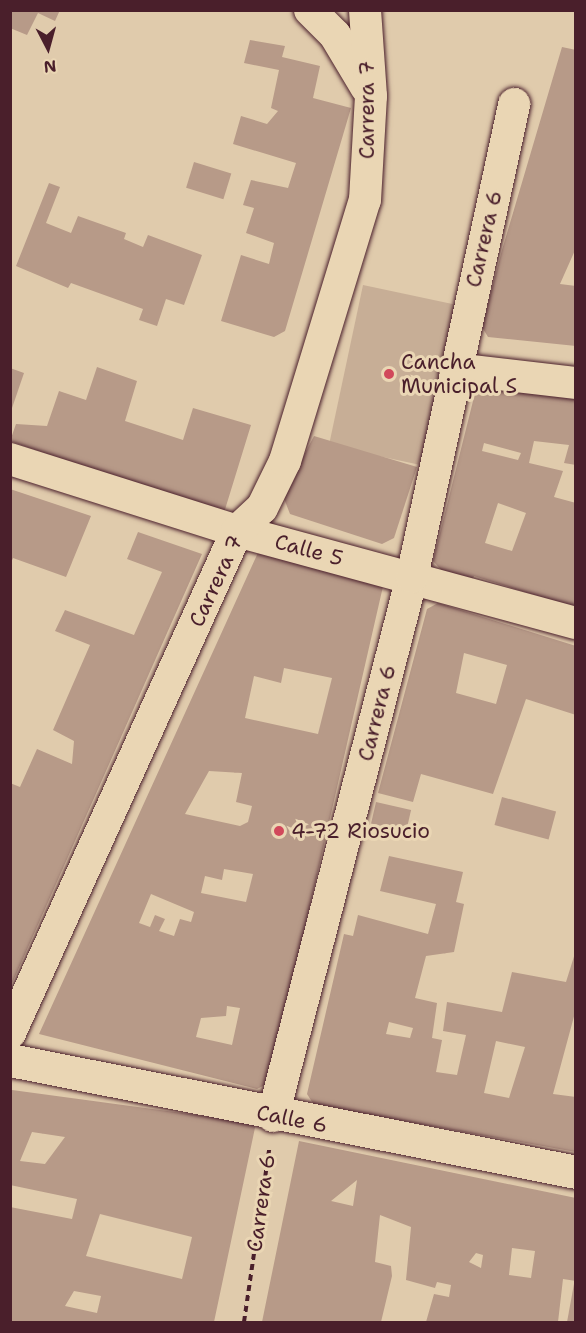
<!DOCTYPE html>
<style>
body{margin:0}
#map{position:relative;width:586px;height:1333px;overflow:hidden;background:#e0cbac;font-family:"Shantell Sans",sans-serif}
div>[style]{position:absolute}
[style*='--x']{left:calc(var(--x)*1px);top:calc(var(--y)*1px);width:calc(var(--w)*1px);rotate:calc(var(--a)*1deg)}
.green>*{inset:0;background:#c7ae96;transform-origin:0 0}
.building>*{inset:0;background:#b79a88;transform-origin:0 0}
.path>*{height:4px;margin-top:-2px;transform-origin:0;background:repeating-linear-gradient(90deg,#4a1f2b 0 6px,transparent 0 10.5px)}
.roads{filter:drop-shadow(0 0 2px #4a1f2b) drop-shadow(0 0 2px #4a1f2b)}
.minor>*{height:32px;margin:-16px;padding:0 16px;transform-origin:16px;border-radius:16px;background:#ead6b4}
.tertiary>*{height:33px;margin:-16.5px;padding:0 16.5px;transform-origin:16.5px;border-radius:16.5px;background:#ead6b4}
.dots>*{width:16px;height:16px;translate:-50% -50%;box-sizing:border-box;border:3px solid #ead6b4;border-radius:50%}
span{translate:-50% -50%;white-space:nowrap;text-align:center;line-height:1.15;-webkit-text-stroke:6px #ead6b4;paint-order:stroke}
.street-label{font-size:21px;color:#4a1f2b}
.poi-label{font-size:21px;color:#4a1f2b}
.left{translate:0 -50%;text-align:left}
.frame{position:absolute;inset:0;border:12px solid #4a1f2b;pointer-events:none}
.north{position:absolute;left:18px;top:18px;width:60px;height:60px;-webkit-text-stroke:4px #ead6b4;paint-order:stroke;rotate:174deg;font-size:16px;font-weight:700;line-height:24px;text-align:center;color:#4a1f2b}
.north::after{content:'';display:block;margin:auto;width:21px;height:27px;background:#4a1f2b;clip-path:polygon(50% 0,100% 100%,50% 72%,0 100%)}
</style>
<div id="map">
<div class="green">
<div style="left:363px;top:285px;width:95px;height:164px;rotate:12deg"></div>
</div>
<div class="building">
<div style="clip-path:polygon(10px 10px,60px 10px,55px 21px,38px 13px,27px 35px,10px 28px)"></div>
<div style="clip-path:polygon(250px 40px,285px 46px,282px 57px,320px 66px,313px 98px,351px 108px,285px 331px,274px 337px,221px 321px,241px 255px,269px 264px,274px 243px,246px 233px,254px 208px,243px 205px,251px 180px,288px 188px,296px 163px,233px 144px,241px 116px,267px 124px,278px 111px,271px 108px,279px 70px,244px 63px)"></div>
<div style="clip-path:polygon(562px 47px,576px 50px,576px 248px,560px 284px,576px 286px,576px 346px,488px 337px,482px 327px,502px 250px)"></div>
<div style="left:194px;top:162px;width:39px;height:27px;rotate:17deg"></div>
<div style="clip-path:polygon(49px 183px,60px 187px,46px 223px,71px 233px,78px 216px,126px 233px,124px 239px,143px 247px,148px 235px,202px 255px,184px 305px,166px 299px,157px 326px,139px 320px,143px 309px,71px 283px,68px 288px,16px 266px)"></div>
<div style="clip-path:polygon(97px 367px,137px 381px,125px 421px,183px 440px,193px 408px,251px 425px,223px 516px,10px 441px,16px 424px,47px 426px,59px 391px,86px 400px)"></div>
<div style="clip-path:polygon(10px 368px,24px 373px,11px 411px,10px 411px)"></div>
<div style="clip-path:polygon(evenodd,476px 389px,576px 397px,576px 465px,564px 463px,569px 445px,534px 441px,529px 463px,563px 471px,554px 497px,576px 503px,576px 608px,474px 576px,472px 582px,444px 573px,433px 561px,476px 389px,484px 443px,521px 453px,518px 460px,482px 451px,484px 443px,476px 389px,498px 503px,526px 513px,512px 551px,485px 543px,498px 503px)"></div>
<div style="clip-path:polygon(314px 436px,417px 467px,394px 538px,382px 544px,290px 514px,283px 496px)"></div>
<div style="clip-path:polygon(10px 489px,91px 516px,66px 577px,13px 558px,10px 565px)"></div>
<div style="clip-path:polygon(138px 532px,202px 554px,10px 988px,10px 783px,20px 787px,37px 749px,72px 764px,74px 741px,53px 730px,90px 645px,55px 631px,65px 610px,134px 635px,162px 572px,127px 559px)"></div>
<div style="clip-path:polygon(evenodd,261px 546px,384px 582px,277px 1050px,265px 1085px,257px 1089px,39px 1034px,261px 546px,284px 668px,332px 678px,318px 734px,245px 718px,254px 676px,281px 683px,284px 668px,261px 546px,209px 771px,242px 773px,236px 802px,252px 806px,248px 822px,240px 826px,185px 814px,209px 771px,261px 546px,224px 869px,253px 874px,246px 902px,201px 893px,205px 876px,222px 880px,224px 869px,261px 546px,151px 894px,194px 912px,191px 922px,180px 919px,174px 936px,159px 931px,165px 919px,155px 915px,150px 927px,139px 923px,151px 894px,261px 546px,227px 1006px,240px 1008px,232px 1045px,196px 1037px,201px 1018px,226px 1016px,227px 1006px)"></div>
<div style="clip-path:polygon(evenodd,438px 603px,576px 646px,576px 715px,526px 699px,493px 794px,421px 774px,413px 802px,378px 793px,427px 609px,438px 603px,464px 653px,507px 665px,496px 704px,456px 693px,464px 653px)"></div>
<div style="left:502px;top:797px;width:56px;height:29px;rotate:15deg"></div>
<div style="left:376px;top:802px;width:36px;height:22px;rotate:13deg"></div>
<div style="clip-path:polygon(evenodd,389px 856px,463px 872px,456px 902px,464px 904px,454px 952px,426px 956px,415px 998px,437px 1003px,432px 1038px,442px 1040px,436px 1072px,457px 1075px,466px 1035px,443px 1031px,447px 1002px,502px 1012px,512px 972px,566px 982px,576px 950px,576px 1009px,553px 1094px,576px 1097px,576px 1152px,314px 1105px,307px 1094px,344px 934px,353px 936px,358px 915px,428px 934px,436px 904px,380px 891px,389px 856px,389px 1022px,413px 1028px,410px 1038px,386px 1034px,389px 1022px,389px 856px,496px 1041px,525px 1047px,509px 1098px,484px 1093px,496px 1041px)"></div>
<div style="clip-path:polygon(evenodd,12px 1090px,256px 1123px,214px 1322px,10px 1322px,10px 1207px,72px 1219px,77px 1199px,10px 1185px,12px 1090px,32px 1132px,65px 1137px,45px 1164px,20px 1161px,32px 1132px,12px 1090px,100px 1214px,192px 1237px,182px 1279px,86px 1256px,100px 1214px,12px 1090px,74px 1291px,101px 1296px,97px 1313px,65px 1306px,74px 1291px)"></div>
<div style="clip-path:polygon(evenodd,299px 1141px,576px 1198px,576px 1281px,563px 1279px,558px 1322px,426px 1322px,434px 1294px,449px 1297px,451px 1285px,437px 1282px,435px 1288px,406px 1280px,411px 1227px,380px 1215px,375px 1262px,391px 1266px,392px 1276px,381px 1322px,262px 1322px,299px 1141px,357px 1180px,353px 1206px,331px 1201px,357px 1180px,299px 1141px,512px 1248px,535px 1251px,531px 1278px,509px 1275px,512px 1248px,299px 1141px,476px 1253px,483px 1255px,481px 1268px,469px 1262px,476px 1253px)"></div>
<div style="clip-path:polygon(574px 1284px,576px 1322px,567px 1322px)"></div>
</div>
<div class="path">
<div style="--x:244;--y:1322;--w:174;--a:-81.7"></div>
</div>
<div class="roads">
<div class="minor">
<div style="--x:310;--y:10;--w:35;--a:45"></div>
<div style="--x:335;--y:35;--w:61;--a:59.2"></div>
<div style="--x:455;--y:369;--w:122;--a:6.6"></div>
<div style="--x:10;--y:459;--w:238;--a:17.6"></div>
<div style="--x:237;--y:531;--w:351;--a:15.2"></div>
<div style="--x:10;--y:1033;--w:551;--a:-65.67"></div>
<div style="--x:237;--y:531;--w:34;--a:-43"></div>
<div style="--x:262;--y:508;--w:52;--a:-63.9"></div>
<div style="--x:285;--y:461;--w:273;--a:-73"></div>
<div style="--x:365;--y:200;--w:104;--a:-86.7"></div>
<div style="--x:371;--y:96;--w:86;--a:-94"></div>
<div style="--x:273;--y:1116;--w:557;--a:-75.54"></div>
<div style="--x:412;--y:577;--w:484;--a:-77.8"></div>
</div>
<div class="tertiary">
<div style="--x:10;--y:1060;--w:577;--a:11.19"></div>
</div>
</div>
<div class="dots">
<div style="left:389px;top:374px;background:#d1495b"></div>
<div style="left:279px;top:831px;background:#d1495b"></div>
</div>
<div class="street-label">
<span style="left:367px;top:110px;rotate:-90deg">Carrera 7</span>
<span style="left:484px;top:239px;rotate:-77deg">Carrera 6</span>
<span style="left:309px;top:550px;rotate:15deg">Calle 5</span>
<span style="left:216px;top:581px;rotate:-65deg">Carrera 7</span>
<span style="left:377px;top:713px;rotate:-76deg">Carrera 6</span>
<span style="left:292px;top:1119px;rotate:11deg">Calle 6</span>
<span style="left:261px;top:1203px;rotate:-82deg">Carrera 6</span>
</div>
<div class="poi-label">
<span class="left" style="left:401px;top:374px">Cancha<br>Municipal S</span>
<span class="left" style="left:291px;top:831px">4-72 Riosucio</span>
</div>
<div class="frame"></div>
<div class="north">N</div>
</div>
